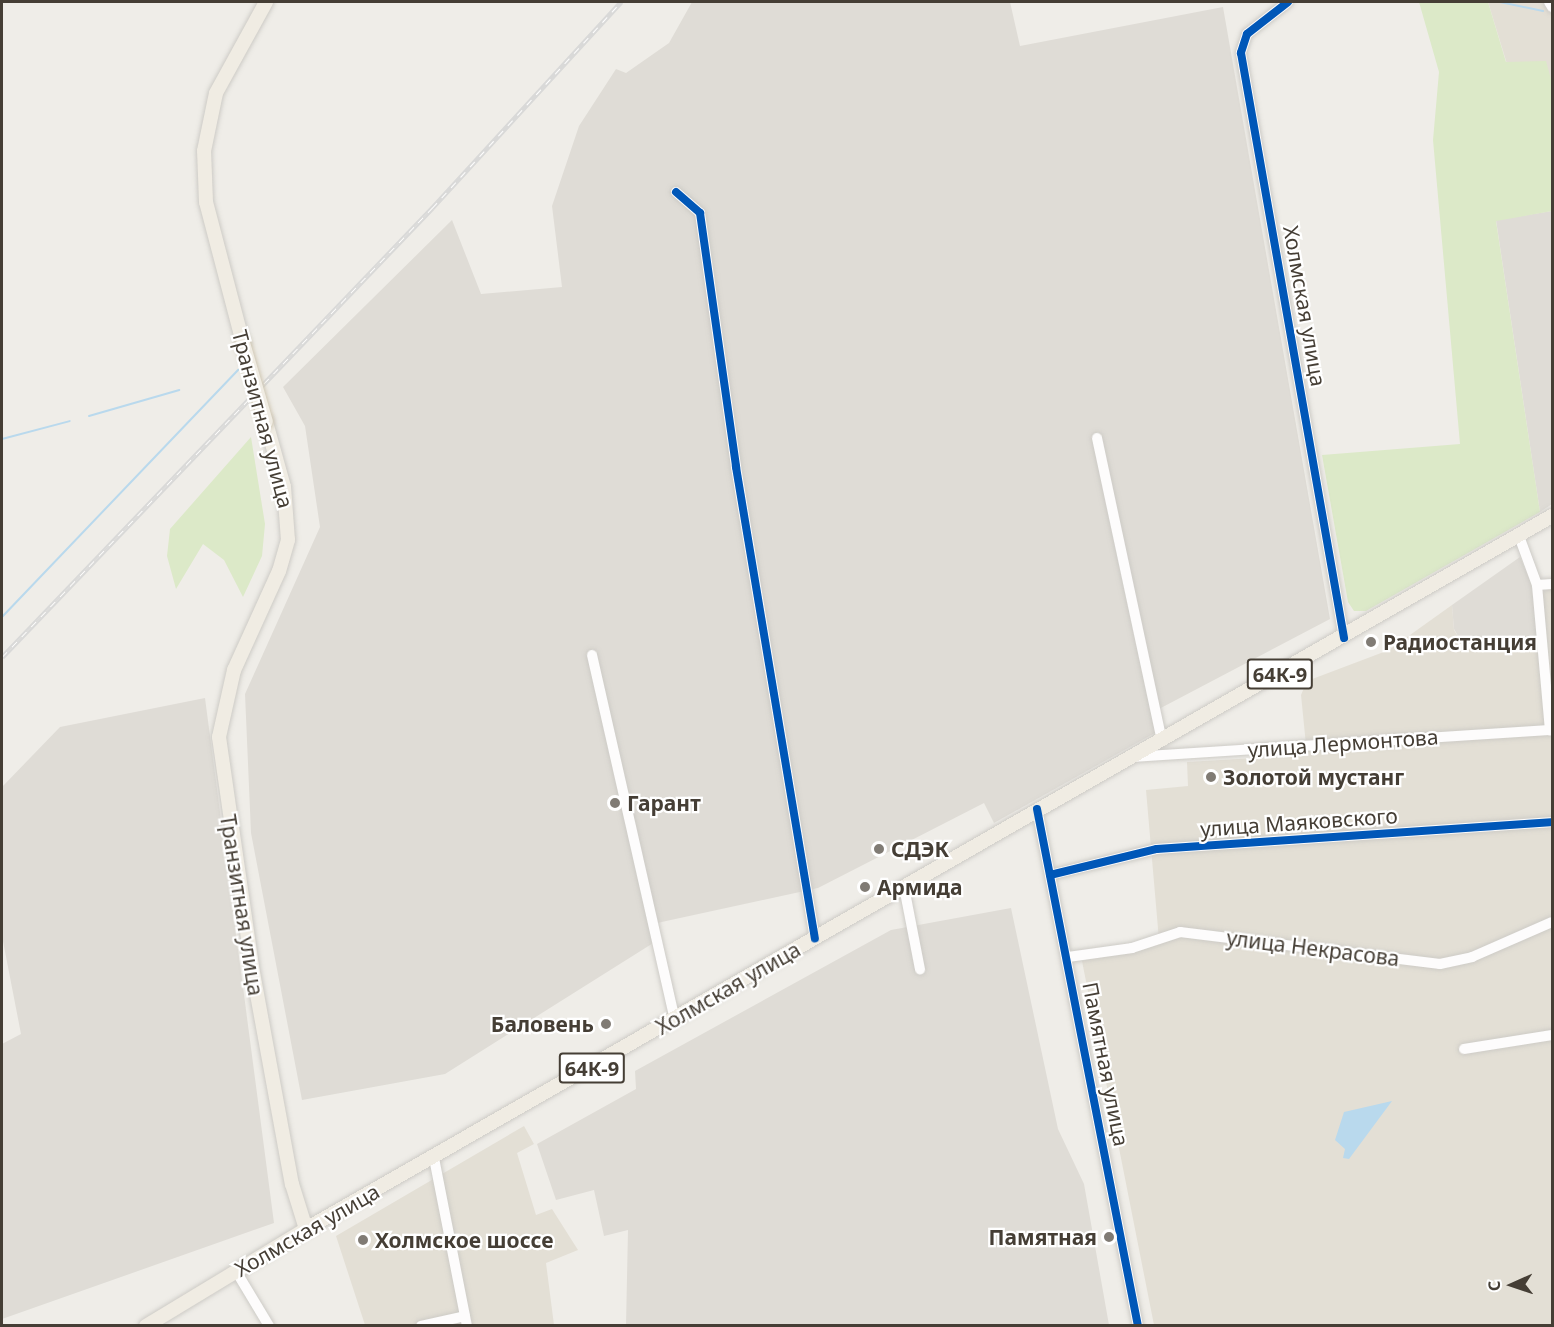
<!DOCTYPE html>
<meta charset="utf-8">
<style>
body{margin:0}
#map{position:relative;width:1554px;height:1327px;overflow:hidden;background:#efede8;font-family:"Noto Sans",sans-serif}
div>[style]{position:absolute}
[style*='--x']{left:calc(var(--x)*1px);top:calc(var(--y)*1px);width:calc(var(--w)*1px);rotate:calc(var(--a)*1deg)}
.residential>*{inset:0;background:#e3dfd5}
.industrial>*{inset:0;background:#dfdcd6}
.green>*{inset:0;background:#dce9c8}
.water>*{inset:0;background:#b9d9ed}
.stream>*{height:2px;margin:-1px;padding:0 1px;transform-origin:1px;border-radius:1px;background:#b9d9ed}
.building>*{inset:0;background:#d9d6d1}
.roads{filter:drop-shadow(0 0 2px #cdcbc6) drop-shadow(0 0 2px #cdcbc6)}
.minor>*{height:10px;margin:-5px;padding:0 5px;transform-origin:5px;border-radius:5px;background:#fdfcfc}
.major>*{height:14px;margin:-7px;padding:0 7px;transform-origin:7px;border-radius:7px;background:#f0ece3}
.rail>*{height:4.5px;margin-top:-2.25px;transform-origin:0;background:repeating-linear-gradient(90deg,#fff 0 7px,#d9d9d8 0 14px);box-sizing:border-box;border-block:2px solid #d9d9d8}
.bridges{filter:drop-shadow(0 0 2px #d1c9b6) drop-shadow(0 0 2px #d1c9b6)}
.major-bridge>*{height:14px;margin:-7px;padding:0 7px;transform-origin:7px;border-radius:7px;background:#f0ece3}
.cycleway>*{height:8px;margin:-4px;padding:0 4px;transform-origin:4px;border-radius:4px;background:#0057b8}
.dots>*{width:16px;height:16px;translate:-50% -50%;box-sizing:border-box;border:3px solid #fff;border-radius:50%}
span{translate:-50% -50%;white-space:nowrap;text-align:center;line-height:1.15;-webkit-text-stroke:4.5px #fff;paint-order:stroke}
.shield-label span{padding:2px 4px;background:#fff;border:2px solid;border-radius:4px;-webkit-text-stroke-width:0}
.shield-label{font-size:20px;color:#453e35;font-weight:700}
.street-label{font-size:21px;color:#453e35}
.poi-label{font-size:21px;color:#453e35;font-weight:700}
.left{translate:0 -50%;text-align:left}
.right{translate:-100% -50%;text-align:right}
.frame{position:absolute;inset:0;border:3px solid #453e35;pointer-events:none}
.north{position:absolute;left:1482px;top:1255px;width:60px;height:60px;-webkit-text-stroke:4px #fff;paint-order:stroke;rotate:267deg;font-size:16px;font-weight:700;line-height:24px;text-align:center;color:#453e35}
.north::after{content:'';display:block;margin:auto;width:21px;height:27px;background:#453e35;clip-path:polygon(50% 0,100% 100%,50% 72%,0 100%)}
</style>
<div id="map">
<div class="residential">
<div style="clip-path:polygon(1488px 2px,1552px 2px,1552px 83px,1507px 64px)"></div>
<div style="clip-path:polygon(1552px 587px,1552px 1325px,1154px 1325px,1082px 961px,1159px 940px,1146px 790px,1188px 786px,1187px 762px,1307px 755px,1301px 695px,1307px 681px,1389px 650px,1452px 605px,1454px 630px,1463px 645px,1497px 652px,1541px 647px,1542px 592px)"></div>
<div style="clip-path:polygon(524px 1126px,534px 1144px,517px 1153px,536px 1215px,552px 1209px,578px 1250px,546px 1263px,554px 1325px,365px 1325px,336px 1236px)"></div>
</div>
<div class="industrial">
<div style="clip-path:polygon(692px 2px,1010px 2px,1020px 46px,1223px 7px,1330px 619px,1157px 710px,1160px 730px,994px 823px,984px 803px,818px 888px,657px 923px,658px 940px,445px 1074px,302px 1100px,251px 833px,245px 694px,320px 527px,305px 426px,283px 387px,452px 220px,481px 294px,562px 287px,552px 206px,579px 126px,616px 69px,626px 73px,669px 43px)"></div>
<div style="clip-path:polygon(1552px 211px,1552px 504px,1540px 512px,1496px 220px)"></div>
<div style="clip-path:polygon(1520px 557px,1531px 583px,1541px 647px,1476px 652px,1463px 645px,1454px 629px,1452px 605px)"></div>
<div style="clip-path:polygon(205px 698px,274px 1223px,2px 1319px,2px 1044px,21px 1034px,2px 936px,2px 787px,60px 727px)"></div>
<div style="clip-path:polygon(1011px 908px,1058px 1129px,1084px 1184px,1109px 1325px,626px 1325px,628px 1230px,604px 1236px,594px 1190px,556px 1200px,537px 1144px,636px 1089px,635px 1071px,891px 930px)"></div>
</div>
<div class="green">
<div style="clip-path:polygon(1419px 2px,1488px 2px,1506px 62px,1546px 61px,1552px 83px,1552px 211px,1496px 221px,1540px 512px,1366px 611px,1354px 611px,1348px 602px,1322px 455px,1460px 444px,1433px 140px,1439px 72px)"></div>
<div style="clip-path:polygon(251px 437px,265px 524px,262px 556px,243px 597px,224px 560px,203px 544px,176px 589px,167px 556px,170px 529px)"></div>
</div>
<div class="water">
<div style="clip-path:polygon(1392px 1101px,1349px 1159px,1343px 1158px,1345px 1149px,1335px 1140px,1344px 1112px)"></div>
</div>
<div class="stream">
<div style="--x:1500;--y:2;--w:44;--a:11.8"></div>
<div style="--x:89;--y:416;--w:94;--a:-16.1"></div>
<div style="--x:2;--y:439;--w:70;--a:-14.8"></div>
<div style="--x:2;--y:617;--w:342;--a:-46.3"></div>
</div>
<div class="building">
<div style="clip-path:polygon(1217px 770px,1218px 783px,1206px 784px,1204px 772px)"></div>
</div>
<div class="roads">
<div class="minor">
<div style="--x:1288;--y:2;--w:52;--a:142"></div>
<div style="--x:1247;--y:34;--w:20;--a:108"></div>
<div style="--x:1241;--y:53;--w:594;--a:80.01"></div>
<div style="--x:1549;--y:2;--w:6;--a:59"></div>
<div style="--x:676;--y:192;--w:32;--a:41"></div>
<div style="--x:700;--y:213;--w:257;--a:81.9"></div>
<div style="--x:736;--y:467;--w:478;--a:80.5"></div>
<div style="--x:1097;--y:438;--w:310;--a:77.9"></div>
<div style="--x:1519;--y:536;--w:52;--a:69.8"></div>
<div style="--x:1537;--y:585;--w:146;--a:84.9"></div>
<div style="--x:1537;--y:585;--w:15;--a:-4"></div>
<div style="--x:592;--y:655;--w:373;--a:77.2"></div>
<div style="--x:1133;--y:757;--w:420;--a:-3.7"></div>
<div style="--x:1037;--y:809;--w:527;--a:78.95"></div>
<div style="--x:1050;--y:875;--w:110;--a:-13.7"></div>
<div style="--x:1157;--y:849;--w:396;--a:-3.9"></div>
<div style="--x:904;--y:887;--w:84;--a:79"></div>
<div style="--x:1068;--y:957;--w:65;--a:-8"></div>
<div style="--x:1132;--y:948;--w:51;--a:-18.4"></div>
<div style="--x:1180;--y:932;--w:262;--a:7"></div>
<div style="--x:1440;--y:964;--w:33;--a:-12"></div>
<div style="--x:1472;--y:957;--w:87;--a:-23.6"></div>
<div style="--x:1464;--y:1049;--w:89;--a:-9"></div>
<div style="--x:434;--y:1158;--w:171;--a:78.9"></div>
<div style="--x:236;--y:1271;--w:64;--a:59"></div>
<div style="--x:421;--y:1326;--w:45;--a:-12.8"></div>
</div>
<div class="major">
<div style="--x:243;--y:343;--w:146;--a:-104.7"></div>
<div style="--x:206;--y:202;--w:51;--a:-92.2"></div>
<div style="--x:204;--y:151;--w:59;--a:-78.3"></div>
<div style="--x:216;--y:93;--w:104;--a:-61.2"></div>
<div style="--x:266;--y:422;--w:67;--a:74.5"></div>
<div style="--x:284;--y:487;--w:53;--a:85.7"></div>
<div style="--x:288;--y:540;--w:32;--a:106"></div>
<div style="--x:279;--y:571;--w:109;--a:114.4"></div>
<div style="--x:234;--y:670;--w:69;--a:102.6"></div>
<div style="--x:219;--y:737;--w:232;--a:81.8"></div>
<div style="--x:252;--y:967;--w:221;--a:79.6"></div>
<div style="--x:292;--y:1184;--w:47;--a:72.7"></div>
<div style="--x:146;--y:1326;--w:187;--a:-31.2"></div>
<div style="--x:306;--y:1229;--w:1436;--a:-29.78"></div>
</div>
</div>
<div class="rail">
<div style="--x:2;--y:657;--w:622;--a:-46.24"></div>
<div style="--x:432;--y:208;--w:280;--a:-47.5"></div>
</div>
<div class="bridges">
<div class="major-bridge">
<div style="--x:243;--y:343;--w:82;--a:73.8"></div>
</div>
</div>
<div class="cycleway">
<div style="--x:1288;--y:2;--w:52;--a:142"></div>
<div style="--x:1247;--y:34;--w:20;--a:108"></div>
<div style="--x:1241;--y:53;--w:594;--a:80.01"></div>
<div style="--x:676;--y:192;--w:32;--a:41"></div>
<div style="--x:700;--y:213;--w:257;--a:81.9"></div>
<div style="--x:736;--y:467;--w:478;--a:80.5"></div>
<div style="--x:1037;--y:809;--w:527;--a:78.95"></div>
<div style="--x:1050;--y:875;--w:110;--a:-13.7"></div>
<div style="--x:1157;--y:849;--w:396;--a:-3.9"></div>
</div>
<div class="dots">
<div style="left:1371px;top:642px;background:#807b74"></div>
<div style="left:1211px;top:777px;background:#807b74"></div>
<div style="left:615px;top:803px;background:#807b74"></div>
<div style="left:879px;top:849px;background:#807b74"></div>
<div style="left:865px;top:887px;background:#807b74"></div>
<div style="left:606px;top:1024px;background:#807b74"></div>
<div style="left:1109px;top:1237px;background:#807b74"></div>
<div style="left:363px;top:1240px;background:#807b74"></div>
</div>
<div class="shield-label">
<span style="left:1280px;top:674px">64К-9</span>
<span style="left:592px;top:1068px">64К-9</span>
</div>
<div class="street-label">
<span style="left:1305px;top:306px;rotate:80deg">Холмская улица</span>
<span style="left:263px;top:419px;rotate:75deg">Транзитная улица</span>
<span style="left:1343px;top:743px;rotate:-4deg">улица Лермонтова</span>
<span style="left:1299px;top:822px;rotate:-4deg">улица Маяковского</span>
<span style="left:242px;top:905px;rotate:81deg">Транзитная улица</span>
<span style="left:1313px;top:948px;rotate:7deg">улица Некрасова</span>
<span style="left:728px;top:988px;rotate:-30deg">Холмская улица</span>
<span style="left:1106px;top:1064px;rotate:79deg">Памятная улица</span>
<span style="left:307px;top:1230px;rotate:-30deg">Холмская улица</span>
</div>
<div class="poi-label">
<span class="left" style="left:1383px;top:642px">Радиостанция</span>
<span class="left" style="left:1223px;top:777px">Золотой мустанг</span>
<span class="left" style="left:627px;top:803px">Гарант</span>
<span class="left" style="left:891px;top:849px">СДЭК</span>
<span class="left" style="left:877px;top:887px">Армида</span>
<span class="right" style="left:594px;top:1024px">Баловень</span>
<span class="right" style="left:1097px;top:1237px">Памятная</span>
<span class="left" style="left:375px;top:1240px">Холмское шоссе</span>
</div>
<div class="frame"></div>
<div class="north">С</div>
</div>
